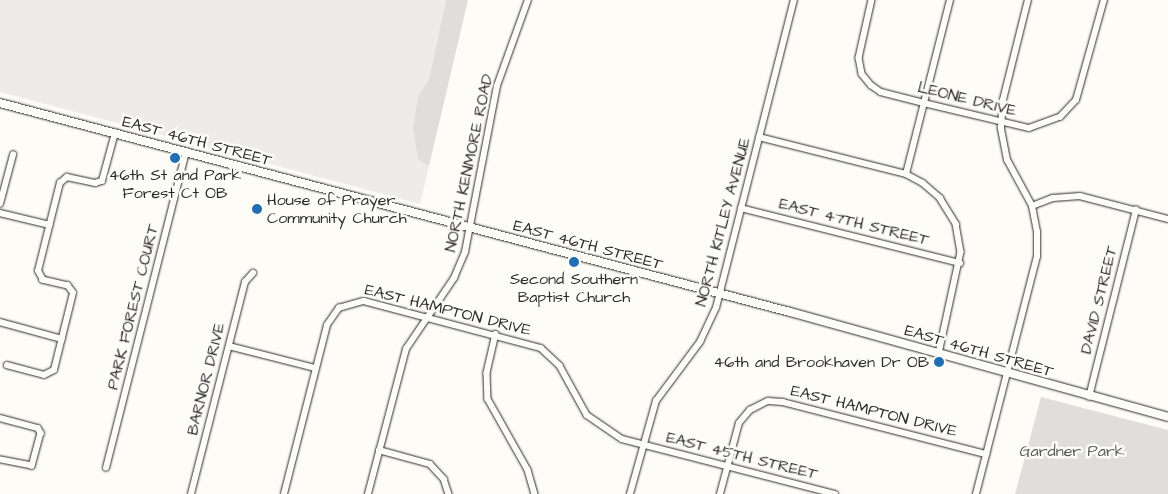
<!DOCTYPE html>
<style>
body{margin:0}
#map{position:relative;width:1168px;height:494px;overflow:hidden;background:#fdfcf7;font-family:"Architects Daughter",sans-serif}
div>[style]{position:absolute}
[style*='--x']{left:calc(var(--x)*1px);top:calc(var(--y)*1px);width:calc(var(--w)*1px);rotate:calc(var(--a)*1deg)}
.built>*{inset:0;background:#edece8}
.green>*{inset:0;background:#dfdeda}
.roads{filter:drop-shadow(0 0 1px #2b2b2b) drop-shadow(0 0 1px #2b2b2b)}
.minor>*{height:5.5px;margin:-2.75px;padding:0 2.75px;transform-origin:2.75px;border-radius:2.75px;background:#fdfcf7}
.secondary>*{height:8px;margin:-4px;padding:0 4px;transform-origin:4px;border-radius:4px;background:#fdfcf7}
.dots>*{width:14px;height:14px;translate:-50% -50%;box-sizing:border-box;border:2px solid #fdfcf7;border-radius:50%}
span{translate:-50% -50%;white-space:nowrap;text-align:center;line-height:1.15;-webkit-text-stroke:5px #fdfcf7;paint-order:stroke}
.street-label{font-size:16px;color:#2b2b2b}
.poi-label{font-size:16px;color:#2b2b2b}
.left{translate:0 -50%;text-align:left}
.right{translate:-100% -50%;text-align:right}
.park-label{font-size:16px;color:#585857}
</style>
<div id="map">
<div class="built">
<div style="clip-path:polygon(0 0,446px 0,429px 79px,418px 96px,418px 160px,429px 166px,420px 204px,0 92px)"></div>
</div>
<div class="green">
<div style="clip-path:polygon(446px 0,468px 0,429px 166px,418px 160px,413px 128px,418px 96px,429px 79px)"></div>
<div style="clip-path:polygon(1041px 397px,1168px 430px,1168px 494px,1015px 494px)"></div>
</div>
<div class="roads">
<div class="minor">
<div style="--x:872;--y:0;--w:59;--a:102.6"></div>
<div style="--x:859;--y:58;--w:16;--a:79"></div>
<div style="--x:862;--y:74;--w:14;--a:51"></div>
<div style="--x:871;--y:85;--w:12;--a:35"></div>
<div style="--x:881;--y:92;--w:44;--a:14.3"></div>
<div style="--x:924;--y:103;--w:108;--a:13.4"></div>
<div style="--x:1029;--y:128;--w:33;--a:-20"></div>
<div style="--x:1060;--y:117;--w:23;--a:-47"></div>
<div style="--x:1076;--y:100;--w:104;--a:-74.4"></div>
<div style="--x:759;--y:137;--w:152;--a:14.1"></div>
<div style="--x:906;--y:174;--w:19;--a:28"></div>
<div style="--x:923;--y:183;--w:23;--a:41"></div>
<div style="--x:940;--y:198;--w:31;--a:58"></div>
<div style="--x:956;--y:224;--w:28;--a:80"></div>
<div style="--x:961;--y:252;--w:104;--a:102.2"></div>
<div style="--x:906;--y:174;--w:179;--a:-75.8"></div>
<div style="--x:0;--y:204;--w:51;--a:-75.1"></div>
<div style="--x:1032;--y:206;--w:22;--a:-21"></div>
<div style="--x:1053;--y:198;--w:27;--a:-4"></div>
<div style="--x:1080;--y:196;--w:91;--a:14.6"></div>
<div style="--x:741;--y:208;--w:226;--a:14.1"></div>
<div style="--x:0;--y:213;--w:51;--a:13.5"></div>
<div style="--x:0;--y:322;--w:64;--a:15.3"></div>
<div style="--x:496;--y:334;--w:40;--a:103"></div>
<div style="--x:487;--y:373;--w:26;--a:88"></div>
<div style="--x:488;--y:399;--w:81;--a:60.6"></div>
<div style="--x:528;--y:470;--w:25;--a:74"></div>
<div style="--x:229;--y:346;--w:89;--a:14.3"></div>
<div style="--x:7;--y:365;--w:38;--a:15"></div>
<div style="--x:44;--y:375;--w:11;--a:-27"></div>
<div style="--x:54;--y:370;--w:79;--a:-76.1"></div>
<div style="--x:73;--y:293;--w:9;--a:-126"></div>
<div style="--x:68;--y:286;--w:26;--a:-167"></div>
<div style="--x:43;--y:280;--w:10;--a:-119"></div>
<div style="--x:38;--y:271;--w:91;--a:-76"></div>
<div style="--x:60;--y:183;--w:9;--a:-41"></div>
<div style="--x:67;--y:177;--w:29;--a:12"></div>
<div style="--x:95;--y:183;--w:7;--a:-16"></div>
<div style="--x:102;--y:181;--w:50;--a:-74.8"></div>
<div style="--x:1089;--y:397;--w:193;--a:-75.9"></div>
<div style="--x:0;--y:418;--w:39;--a:15"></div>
<div style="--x:38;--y:428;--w:6;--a:59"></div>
<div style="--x:41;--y:433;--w:34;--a:105"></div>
<div style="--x:32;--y:466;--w:33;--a:-169"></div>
<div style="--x:379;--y:450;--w:53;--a:15.4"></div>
<div style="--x:430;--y:464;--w:21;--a:47"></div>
<div style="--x:444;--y:479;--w:16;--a:72"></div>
<div style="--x:106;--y:468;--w:326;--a:-75.8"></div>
<div style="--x:191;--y:494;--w:219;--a:-75.7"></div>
<div style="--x:245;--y:282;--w:12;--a:-48"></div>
<div style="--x:284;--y:494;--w:174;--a:-75.7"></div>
<div style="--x:327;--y:325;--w:21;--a:-55"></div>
<div style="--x:339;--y:308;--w:26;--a:-16"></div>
<div style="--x:364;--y:301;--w:183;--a:14.9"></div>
<div style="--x:541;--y:348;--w:26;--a:43"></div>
<div style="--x:560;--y:366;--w:56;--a:61.1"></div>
<div style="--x:587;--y:415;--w:42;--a:34.4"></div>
<div style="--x:622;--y:439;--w:220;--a:14.5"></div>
<div style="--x:368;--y:494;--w:150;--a:-75.3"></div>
<div style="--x:406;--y:349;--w:86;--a:-55.9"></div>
<div style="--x:454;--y:278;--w:28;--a:-67"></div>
<div style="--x:465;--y:252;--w:169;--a:-79.1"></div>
<div style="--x:497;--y:86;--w:91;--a:-70.2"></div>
<div style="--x:630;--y:494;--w:97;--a:-74.4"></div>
<div style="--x:656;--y:401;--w:74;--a:-53.3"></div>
<div style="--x:700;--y:342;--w:38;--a:-65"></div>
<div style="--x:716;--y:308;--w:318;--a:-75.8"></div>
<div style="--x:720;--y:494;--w:73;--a:-75"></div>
<div style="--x:739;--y:423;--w:17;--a:-50"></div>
<div style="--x:750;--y:410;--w:20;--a:-27"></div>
<div style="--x:768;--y:401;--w:15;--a:4"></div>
<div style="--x:783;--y:402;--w:210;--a:14.4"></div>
<div style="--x:976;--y:494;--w:245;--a:-75.6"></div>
<div style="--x:1037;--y:257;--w:25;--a:-90"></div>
<div style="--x:1037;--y:232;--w:26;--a:-101"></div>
<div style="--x:1032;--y:206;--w:52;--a:-118.5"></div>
<div style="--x:1007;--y:160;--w:33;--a:-101"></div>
<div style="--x:1001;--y:128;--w:28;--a:-86"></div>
<div style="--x:1003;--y:100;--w:103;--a:-76"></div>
</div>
<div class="secondary">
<div style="--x:0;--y:103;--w:817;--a:14.82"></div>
<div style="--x:790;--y:312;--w:392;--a:15.5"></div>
</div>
</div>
<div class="dots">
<div style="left:175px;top:158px;background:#1f6fb2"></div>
<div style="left:257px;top:209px;background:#1f6fb2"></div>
<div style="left:574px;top:262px;background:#1f6fb2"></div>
<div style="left:939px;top:362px;background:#1f6fb2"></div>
</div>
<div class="street-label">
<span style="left:967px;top:99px;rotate:14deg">LEONE DRIVE</span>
<span style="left:197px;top:141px;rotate:15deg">EAST 46TH STREET</span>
<span style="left:469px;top:163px;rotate:-78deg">NORTH KENMORE ROAD</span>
<span style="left:723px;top:222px;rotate:-75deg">NORTH KITLEY AVENUE</span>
<span style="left:854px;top:222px;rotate:14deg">EAST 47TH STREET</span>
<span style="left:588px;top:245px;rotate:15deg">EAST 46TH STREET</span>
<span style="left:1099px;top:300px;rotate:-76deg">DAVID STREET</span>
<span style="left:133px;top:307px;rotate:-76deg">PARK FOREST COURT</span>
<span style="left:448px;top:310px;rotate:14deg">EAST HAMPTON DRIVE</span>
<span style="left:979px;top:351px;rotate:16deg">EAST 46TH STREET</span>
<span style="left:206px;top:379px;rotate:-76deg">BARNOR DRIVE</span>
<span style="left:874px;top:411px;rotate:14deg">EAST HAMPTON DRIVE</span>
<span style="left:742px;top:456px;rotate:14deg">EAST 45TH STREET</span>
</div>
<div class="poi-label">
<span style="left:175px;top:184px">46th St and Park<br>Forest Ct OB</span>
<span class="left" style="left:267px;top:209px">House of Prayer<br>Community Church</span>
<span style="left:574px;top:288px">Second Southern<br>Baptist Church</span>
<span class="right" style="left:929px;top:362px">46th and Brookhaven Dr OB</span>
</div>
<div class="park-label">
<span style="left:1072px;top:451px">Gardner Park</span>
</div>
</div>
